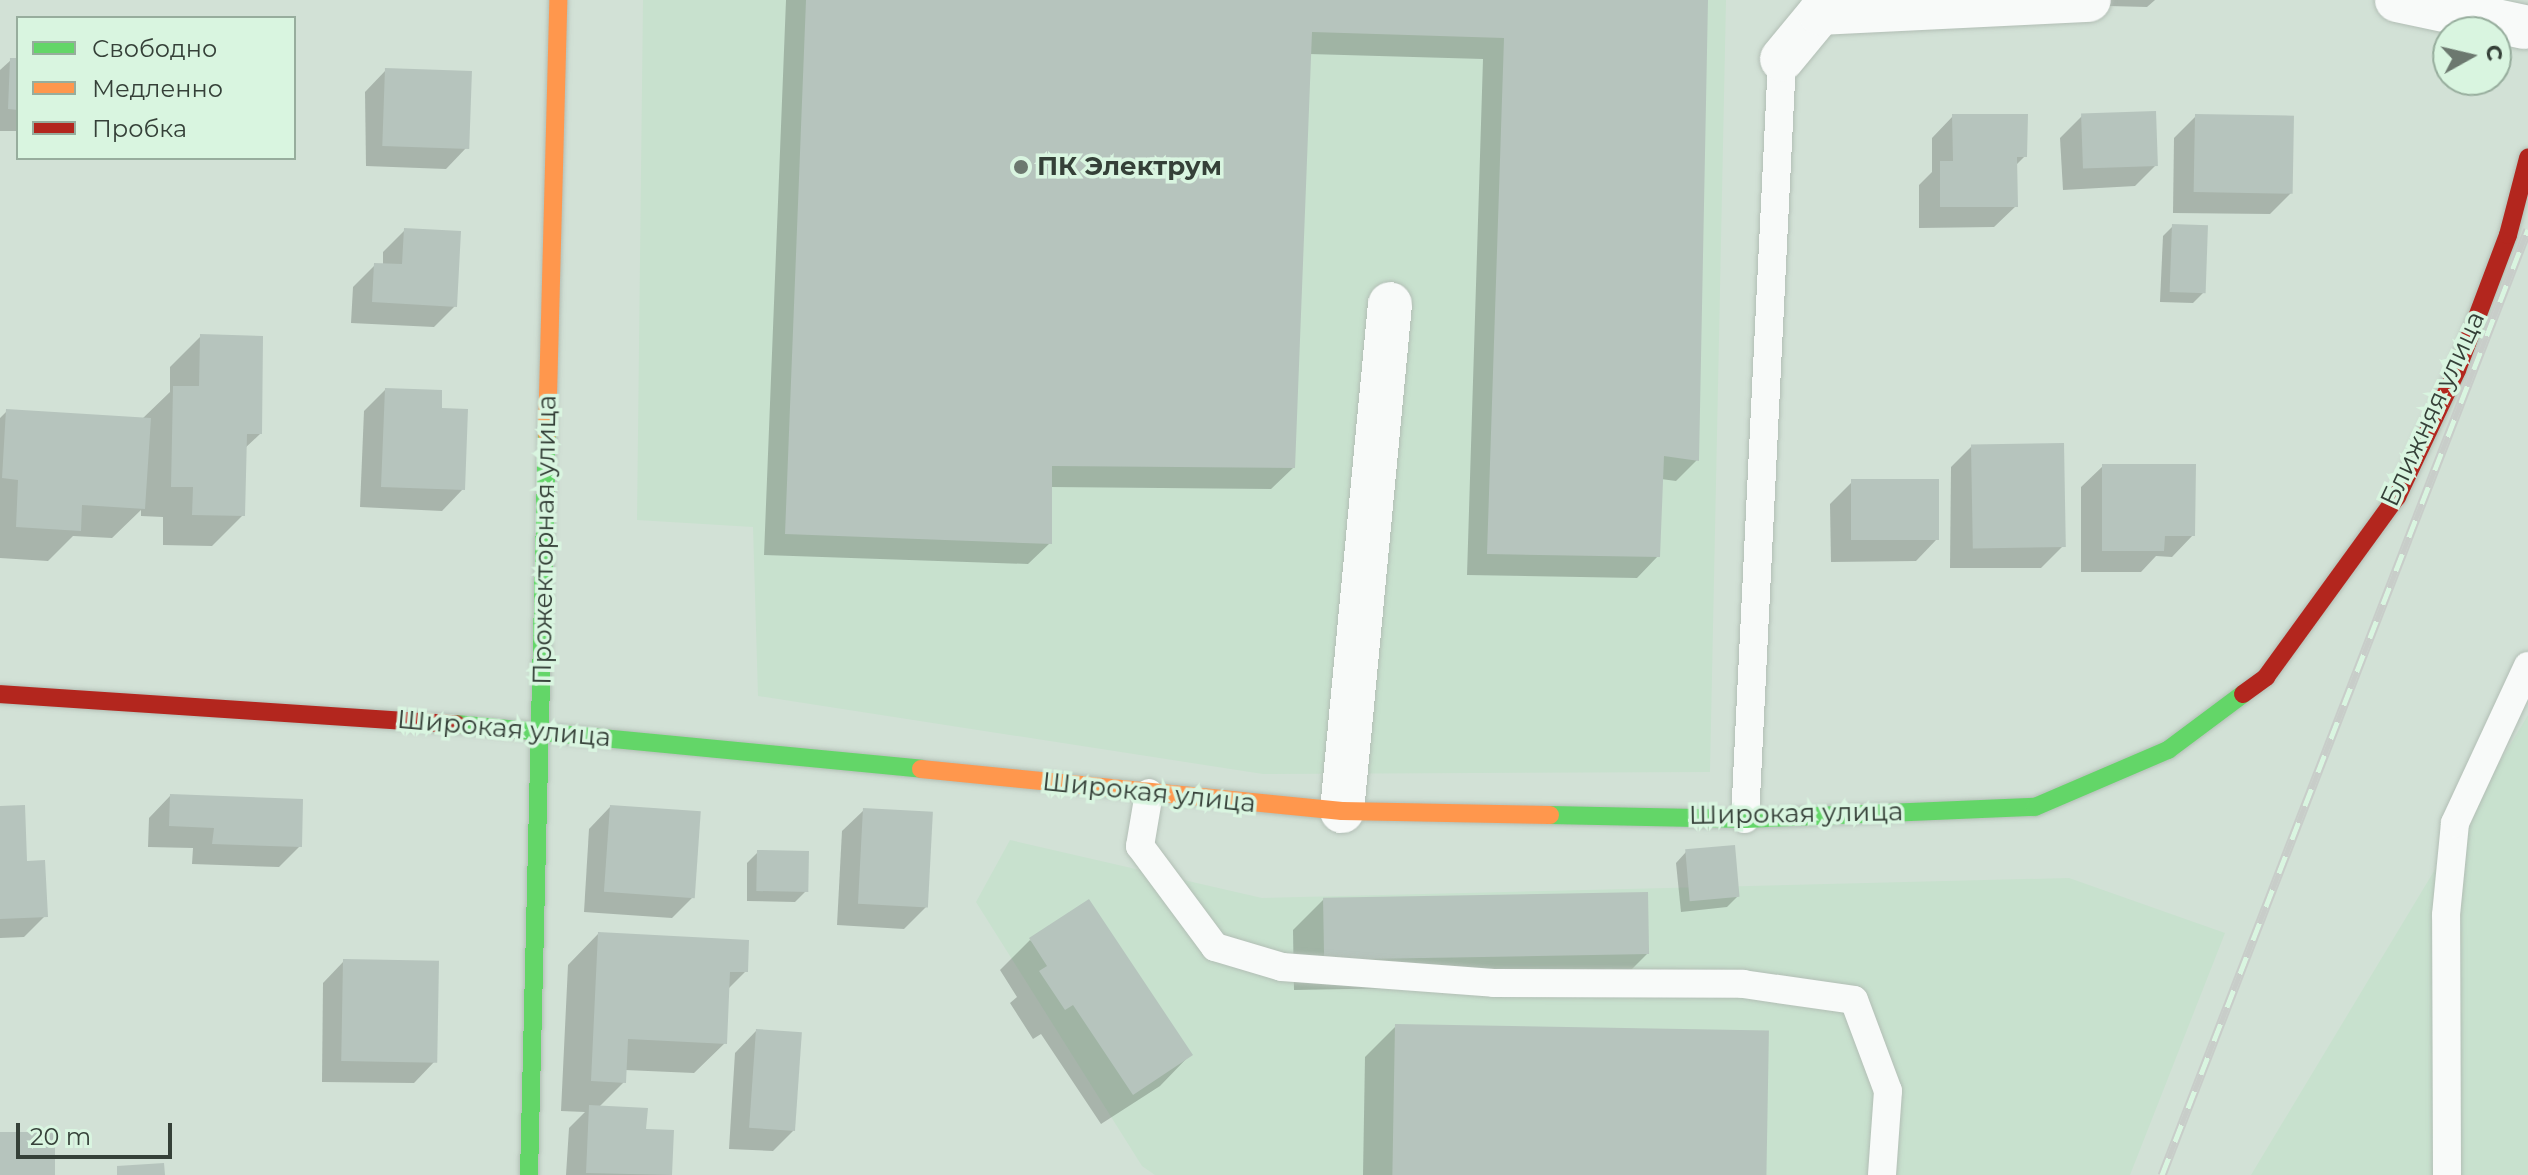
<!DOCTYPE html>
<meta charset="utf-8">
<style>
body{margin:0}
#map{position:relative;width:2528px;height:1175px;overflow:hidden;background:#d2e1d6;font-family:Montserrat,sans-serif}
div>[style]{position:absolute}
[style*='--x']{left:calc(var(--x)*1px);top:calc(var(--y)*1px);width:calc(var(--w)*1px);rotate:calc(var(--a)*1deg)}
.built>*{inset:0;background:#c8e1ce}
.shadow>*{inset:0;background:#0003}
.building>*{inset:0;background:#b6c4bd;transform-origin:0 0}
.roads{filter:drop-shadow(0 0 2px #b2beb5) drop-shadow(0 0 2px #b2beb5)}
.lane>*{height:28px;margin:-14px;padding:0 14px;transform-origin:14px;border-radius:14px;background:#f8faf9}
.street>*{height:44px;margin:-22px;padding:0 22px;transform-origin:22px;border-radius:22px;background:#f8faf9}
.fast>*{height:18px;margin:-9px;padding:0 9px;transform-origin:9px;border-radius:9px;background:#63d668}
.slow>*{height:18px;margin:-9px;padding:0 9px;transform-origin:9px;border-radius:9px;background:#ff974d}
.jam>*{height:18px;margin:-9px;padding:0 9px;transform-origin:9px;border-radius:9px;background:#b3261e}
.rail>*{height:9px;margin-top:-4.5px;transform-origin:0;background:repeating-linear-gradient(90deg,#d9f5e0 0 18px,#c8cdc9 0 36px);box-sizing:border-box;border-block:2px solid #c8cdc9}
.dots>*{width:22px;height:22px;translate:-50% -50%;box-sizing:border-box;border:4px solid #d9f5e0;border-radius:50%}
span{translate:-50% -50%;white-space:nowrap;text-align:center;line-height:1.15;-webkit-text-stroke:7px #d9f5e0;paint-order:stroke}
.poi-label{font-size:26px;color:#354038;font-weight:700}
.left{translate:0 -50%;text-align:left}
.street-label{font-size:26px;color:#354038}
.legend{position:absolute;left:16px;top:16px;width:280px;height:144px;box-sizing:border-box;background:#d9f5e0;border:2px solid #97ad9d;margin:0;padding:10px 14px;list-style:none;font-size:24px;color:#354038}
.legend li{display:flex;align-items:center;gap:16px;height:40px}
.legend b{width:40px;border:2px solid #97ad9d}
.north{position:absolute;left:2432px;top:16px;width:80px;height:80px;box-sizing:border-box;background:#d9f5e0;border:2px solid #97ad9d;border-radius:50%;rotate:82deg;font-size:22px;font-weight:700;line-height:32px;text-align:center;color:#354038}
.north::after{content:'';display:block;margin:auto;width:28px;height:36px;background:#6c786f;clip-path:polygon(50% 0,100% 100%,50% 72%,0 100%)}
.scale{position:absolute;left:16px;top:1123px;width:156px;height:36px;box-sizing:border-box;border:4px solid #354038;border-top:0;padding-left:10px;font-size:24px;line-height:28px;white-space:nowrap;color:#354038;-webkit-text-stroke:6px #d9f5e0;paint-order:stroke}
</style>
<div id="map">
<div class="built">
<div style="clip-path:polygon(643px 0,1726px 0,1710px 772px,1263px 774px,758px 696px,753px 527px,637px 520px)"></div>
<div style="clip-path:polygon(2528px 715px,2528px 1175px,2251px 1175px)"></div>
<div style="clip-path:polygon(1010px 840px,1262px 898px,2069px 878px,2225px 933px,2130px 1175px,1155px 1175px,1142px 1166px,976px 902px)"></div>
</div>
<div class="shadow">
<div style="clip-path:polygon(786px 0,1706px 0,1697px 460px,1676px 481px,1661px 479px,1658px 556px,1637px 578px,1467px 575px,1483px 59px,1309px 54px,1293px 468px,1271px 489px,1050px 487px,1050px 543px,1028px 564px,764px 555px)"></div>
<div style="clip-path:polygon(2109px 0,2155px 0,2147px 7px,2109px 6px)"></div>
<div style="clip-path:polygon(11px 60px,18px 60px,18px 131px,0 131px,0 70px)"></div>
<div style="clip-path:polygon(386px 70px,467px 147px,446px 169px,366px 166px,365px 92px)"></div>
<div style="clip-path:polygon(1953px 116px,2025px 156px,2015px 166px,2016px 206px,1994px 227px,1919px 228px,1919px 185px,1932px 172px,1932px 138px)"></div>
<div style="clip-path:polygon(2082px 116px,2156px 165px,2135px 186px,2063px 190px,2060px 138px)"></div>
<div style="clip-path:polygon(2196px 116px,2291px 193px,2270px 214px,2173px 213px,2174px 138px)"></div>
<div style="clip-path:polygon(2173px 226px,2204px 292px,2193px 303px,2160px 302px,2163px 236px)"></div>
<div style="clip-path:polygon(405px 230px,455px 306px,434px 327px,351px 323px,353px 287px,375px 265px,383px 265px,383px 252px)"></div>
<div style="clip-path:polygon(201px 336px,260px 434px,244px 449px,243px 515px,212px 546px,163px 545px,163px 517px,141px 516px,141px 510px,112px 538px,73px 536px,48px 561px,0 558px,0 418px,7px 411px,142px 419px,170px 392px,170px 367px)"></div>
<div style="clip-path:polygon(385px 390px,440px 409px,463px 489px,442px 511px,360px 507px,364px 411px)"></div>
<div style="clip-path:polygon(1972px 446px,2063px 546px,2041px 568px,1950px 568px,1951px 467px)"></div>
<div style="clip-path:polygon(2103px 466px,2193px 535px,2172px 557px,2156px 556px,2141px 572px,2081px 572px,2081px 487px)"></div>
<div style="clip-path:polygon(1851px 483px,1937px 539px,1916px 561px,1831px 562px,1830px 504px)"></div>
<div style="clip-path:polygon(170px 796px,300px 846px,279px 867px,192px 864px,193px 848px,148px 847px,149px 818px)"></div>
<div style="clip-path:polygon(610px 807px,693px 897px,672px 918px,584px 912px,589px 829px)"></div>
<div style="clip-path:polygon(0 808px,45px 916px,24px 937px,0 938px)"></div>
<div style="clip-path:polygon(864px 810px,926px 907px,904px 929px,837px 925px,842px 831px)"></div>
<div style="clip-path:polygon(758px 852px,806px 891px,795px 902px,747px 901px,747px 863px)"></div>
<div style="clip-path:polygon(1686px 852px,1738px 896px,1727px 907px,1681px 912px,1676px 863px)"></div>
<div style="clip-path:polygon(1324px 899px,1647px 954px,1617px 984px,1294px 990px,1293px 930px)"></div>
<div style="clip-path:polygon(598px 934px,746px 971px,727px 990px,725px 1043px,694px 1073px,625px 1070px,624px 1082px,599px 1107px,644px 1130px,672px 1132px,670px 1175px,566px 1175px,569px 1128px,585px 1112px,561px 1111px,568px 965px)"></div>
<div style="clip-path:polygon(1030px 940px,1190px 1055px,1160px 1086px,1101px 1124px,1041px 1034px,1033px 1039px,1010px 1003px,1017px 997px,1000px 970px)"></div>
<div style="clip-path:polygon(344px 961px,435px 1061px,414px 1083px,322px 1082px,323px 983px)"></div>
<div style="clip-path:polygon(1396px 1026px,1765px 1175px,1363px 1175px,1365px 1057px)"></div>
<div style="clip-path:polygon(756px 1031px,794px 1130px,773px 1151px,729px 1149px,735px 1053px)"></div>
</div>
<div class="building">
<div style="clip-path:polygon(806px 0,1708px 0,1699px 461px,1664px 456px,1660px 557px,1487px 554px,1504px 38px,1312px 32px,1295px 468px,1052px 466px,1052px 544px,785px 534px)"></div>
<div style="clip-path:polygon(10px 58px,18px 58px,18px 110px,8px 109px)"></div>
<div style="left:385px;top:68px;width:87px;height:78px;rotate:2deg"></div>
<div style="left:2156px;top:111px;width:55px;height:75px;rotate:88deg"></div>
<div style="clip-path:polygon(1952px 114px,2028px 114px,2027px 157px,2017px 157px,2018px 207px,1940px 207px,1940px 161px,1953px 161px)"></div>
<div style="left:2195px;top:114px;width:99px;height:78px;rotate:1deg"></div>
<div style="left:2172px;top:224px;width:36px;height:68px;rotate:2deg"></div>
<div style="clip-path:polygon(404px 228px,461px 231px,457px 307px,372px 302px,374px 263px,402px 264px)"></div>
<div style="clip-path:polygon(200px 334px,263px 336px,262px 434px,247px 434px,245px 516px,192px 515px,193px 487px,171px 487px,173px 386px,199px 386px)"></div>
<div style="clip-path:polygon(385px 388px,442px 390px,442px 408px,468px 409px,465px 490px,381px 487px)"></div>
<div style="clip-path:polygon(6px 409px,151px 418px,145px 509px,82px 505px,81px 531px,16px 527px,18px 480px,2px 478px)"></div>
<div style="left:2064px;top:443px;width:104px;height:93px;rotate:89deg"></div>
<div style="clip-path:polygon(2102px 464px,2196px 464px,2195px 536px,2165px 536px,2164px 551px,2102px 551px)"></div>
<div style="left:1939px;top:479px;width:61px;height:88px;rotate:90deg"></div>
<div style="clip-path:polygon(170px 794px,303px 799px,302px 847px,212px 844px,214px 828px,169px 826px)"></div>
<div style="clip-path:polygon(25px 805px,27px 861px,45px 860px,48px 917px,0 919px,0 806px)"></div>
<div style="left:610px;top:805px;width:91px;height:87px;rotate:4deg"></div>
<div style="left:863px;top:808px;width:70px;height:96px;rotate:3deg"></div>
<div style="left:1735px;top:845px;width:52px;height:50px;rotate:85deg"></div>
<div style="left:757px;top:850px;width:52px;height:41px;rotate:1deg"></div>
<div style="left:1648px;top:892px;width:62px;height:325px;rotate:89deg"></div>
<div style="clip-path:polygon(1089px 899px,1193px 1055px,1133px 1095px,1073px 1005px,1065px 1010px,1039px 971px,1047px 966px,1029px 938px)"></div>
<div style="clip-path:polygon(598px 932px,749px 940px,748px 972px,730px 972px,727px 1044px,628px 1039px,626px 1083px,591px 1081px)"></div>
<div style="left:343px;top:959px;width:96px;height:102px;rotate:1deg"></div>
<div style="left:1395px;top:1024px;width:374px;height:151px;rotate:1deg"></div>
<div style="left:756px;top:1029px;width:46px;height:99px;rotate:4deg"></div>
<div style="clip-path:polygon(589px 1105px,648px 1108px,646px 1129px,674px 1130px,672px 1175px,586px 1173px)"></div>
<div style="left:0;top:1132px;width:55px;height:43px"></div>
<div style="clip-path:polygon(164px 1163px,165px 1175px,117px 1175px,117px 1166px)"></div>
</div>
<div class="roads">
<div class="lane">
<div style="--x:1149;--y:793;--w:54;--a:99.6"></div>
<div style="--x:1140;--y:846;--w:126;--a:53.4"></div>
<div style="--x:1215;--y:947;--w:70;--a:16.6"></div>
<div style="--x:1282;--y:967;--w:212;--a:4.3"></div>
<div style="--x:1493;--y:983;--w:250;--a:0.2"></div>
<div style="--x:1743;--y:984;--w:112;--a:8.2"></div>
<div style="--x:1854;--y:1000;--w:97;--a:69.5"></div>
<div style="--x:1888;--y:1091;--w:84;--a:94.1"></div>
<div style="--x:1745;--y:819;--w:761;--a:-87.21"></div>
<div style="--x:2447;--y:1175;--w:260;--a:-90.2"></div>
<div style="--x:2446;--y:915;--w:92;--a:-84.4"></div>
<div style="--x:2455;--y:823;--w:173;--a:-65.1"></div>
</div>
<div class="street">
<div style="--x:2397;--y:0;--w:130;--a:12"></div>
<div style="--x:1782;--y:59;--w:60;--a:-50.4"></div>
<div style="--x:1820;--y:13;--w:269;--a:-2.8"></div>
<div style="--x:1342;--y:811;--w:509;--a:-84.59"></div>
</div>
<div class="fast">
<div style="--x:457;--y:724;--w:466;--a:5.5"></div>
<div style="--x:1550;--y:815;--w:195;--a:1.2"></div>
<div style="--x:1745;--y:819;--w:290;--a:-2.4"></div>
<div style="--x:2035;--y:807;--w:145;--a:-23.2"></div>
<div style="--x:2168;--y:750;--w:94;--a:-36.7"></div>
<div style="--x:529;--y:1175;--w:741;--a:-88.61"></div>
</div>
<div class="slow">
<div style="--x:547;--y:434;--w:434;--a:-88.5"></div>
<div style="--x:921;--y:769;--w:423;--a:5.7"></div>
<div style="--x:1342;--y:811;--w:208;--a:1.1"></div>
</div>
<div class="jam">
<div style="--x:0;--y:694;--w:458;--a:3.8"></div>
<div style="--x:2243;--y:694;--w:29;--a:-36"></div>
<div style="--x:2266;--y:677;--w:223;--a:-54"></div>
<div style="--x:2397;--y:497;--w:140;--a:-64.7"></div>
<div style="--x:2457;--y:370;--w:144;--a:-69.3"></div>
<div style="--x:2508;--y:235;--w:80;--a:-75.4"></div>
</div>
</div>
<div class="rail">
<div style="--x:2162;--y:1175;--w:1014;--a:-68.85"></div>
</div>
<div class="dots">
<div style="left:1021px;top:167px;background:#6c786f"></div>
</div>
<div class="poi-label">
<span class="left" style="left:1037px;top:167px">ПК Электрум</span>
</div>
<div class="street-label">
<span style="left:2433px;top:409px;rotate:-65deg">Ближняя улица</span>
<span style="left:545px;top:540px;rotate:-89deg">Прожекторная улица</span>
<span style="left:504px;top:729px;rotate:5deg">Широкая улица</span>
<span style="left:1149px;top:793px;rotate:6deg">Широкая улица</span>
<span style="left:1796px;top:814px;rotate:-1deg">Широкая улица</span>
</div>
<ul class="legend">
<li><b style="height:10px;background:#63d668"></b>Свободно</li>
<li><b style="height:10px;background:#ff974d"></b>Медленно</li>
<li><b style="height:10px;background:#b3261e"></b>Пробка</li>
</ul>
<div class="north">С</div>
<div class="scale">20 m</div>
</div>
